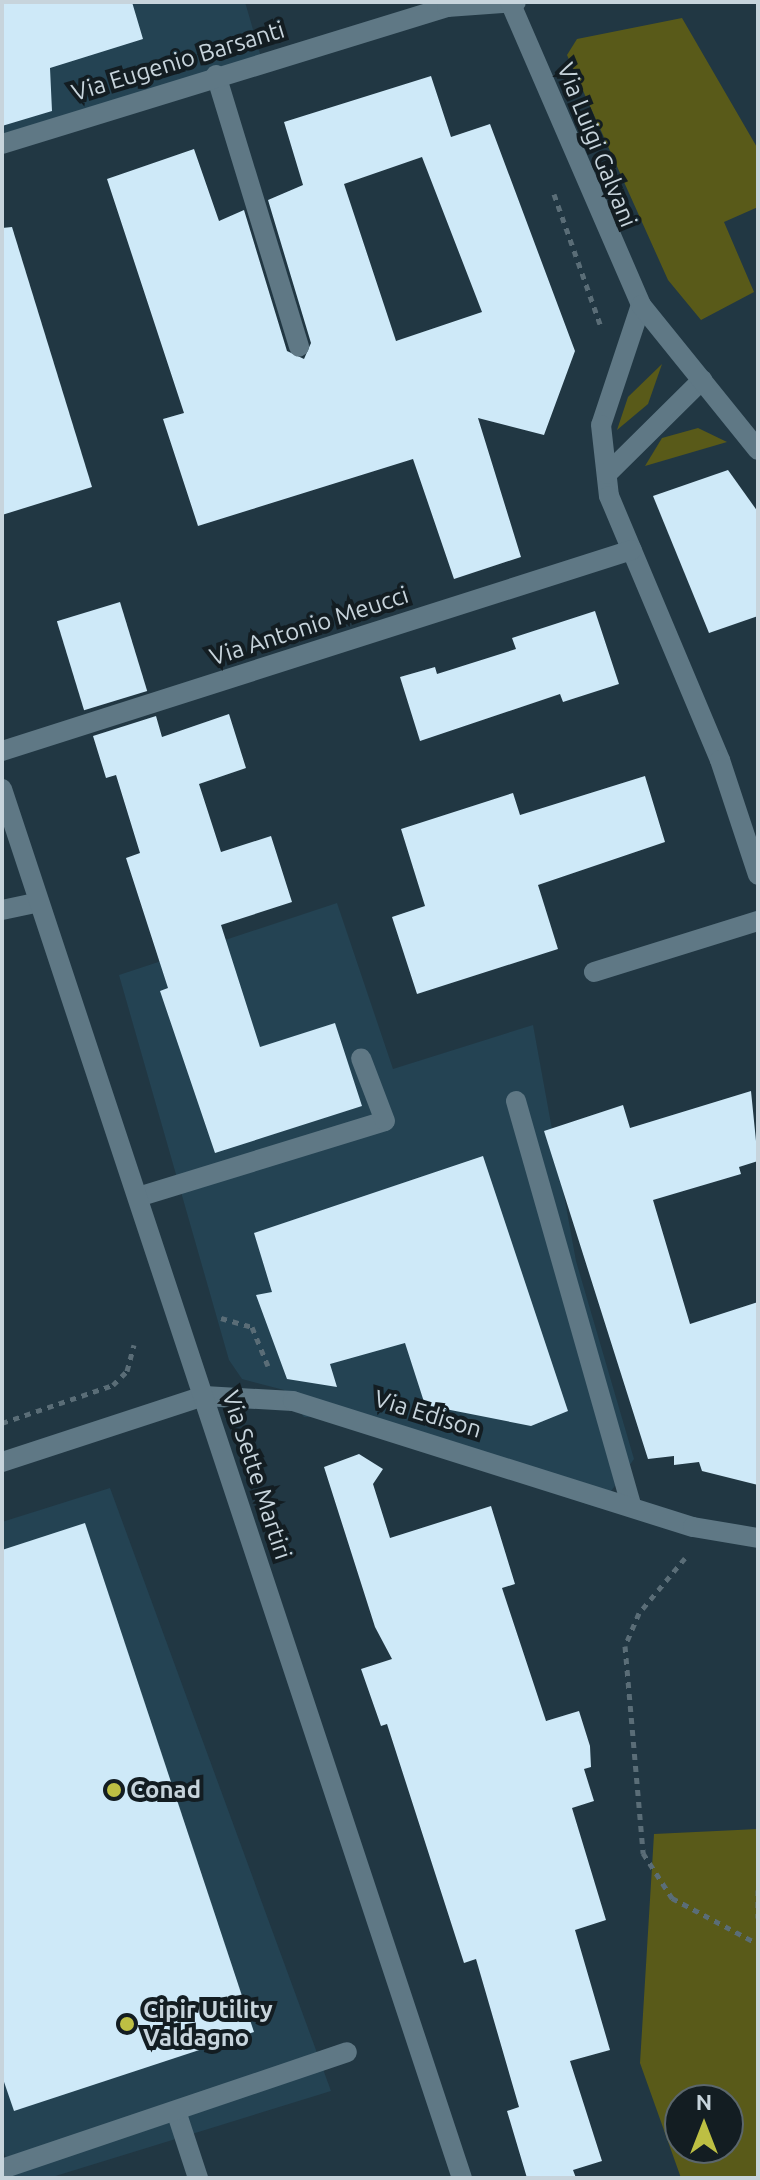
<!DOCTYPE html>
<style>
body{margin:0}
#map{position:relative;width:760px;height:2180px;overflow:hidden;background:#213743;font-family:Ubuntu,sans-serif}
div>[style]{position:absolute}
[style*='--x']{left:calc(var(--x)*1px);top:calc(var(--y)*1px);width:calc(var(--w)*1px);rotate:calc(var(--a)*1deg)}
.built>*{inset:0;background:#244353}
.green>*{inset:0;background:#595a19}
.building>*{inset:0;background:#cee9f8;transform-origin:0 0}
.path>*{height:5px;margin-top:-2.5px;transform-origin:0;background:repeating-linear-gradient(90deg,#5a6d77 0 6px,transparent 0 12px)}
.service>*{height:20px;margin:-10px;padding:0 10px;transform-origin:10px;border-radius:10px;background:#5f7885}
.minor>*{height:20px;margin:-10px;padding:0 10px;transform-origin:10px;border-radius:10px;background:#5f7885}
.tertiary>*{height:20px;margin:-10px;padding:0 10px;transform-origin:10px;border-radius:10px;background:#5f7885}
.secondary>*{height:20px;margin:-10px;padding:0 10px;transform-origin:10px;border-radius:10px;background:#5f7885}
.dots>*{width:22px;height:22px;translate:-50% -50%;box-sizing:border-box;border:4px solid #131d22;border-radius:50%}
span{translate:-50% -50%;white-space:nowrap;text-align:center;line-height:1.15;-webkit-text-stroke:8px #131d22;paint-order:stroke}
.street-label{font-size:24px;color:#c7d4dc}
.poi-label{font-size:24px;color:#c7d4dc;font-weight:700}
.left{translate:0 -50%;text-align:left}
.frame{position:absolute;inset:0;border:4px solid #c7d4dc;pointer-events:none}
.north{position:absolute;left:664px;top:2084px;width:80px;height:80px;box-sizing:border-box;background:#131d22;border:2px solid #5b666c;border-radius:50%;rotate:0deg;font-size:22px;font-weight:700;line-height:32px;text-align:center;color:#c7d4dc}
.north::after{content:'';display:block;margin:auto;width:28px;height:36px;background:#bdbf43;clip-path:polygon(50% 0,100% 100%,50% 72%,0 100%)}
</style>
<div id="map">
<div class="built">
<div style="clip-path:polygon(2px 2px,245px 2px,261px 57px,2px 134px)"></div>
<div style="clip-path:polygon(337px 903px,393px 1069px,533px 1025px,576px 1261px,634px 1459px,599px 1508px,326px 1417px,304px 1417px,284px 1390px,242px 1379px,229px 1360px,119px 975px)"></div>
<div style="clip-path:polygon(110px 1488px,331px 2091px,49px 2178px,12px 2178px,2px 2146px,2px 1522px)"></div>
</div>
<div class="green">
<div style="clip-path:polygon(682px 18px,758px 149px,758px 207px,724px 222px,754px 292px,701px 320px,668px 280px,567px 55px,577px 39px)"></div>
<div style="clip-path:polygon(662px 364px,648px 404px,617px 430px,628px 397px)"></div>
<div style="clip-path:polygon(698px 428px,727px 442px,645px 466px,662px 438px)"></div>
<div style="clip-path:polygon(evenodd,758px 1829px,758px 2178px,681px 2178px,640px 2063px,654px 1834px,758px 1829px,680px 2100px,728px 2100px,728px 2148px,680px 2148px,680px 2100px)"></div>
</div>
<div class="building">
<div style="clip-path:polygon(2px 2px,132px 2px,143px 39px,50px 68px,52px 111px,2px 126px)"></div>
<div style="clip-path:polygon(evenodd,431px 76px,451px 137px,490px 124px,575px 351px,544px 435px,478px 418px,521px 557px,454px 579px,413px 459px,198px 526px,163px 419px,184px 413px,107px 179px,194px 149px,219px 221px,244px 210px,287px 351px,304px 359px,311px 343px,268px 200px,303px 185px,284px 122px,431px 76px,422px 157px,482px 312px,396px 341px,344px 184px,422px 157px)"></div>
<div style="clip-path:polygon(12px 227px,92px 487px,2px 515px,2px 228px)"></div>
<div style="clip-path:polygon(728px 470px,758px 512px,758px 616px,709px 633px,653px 496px)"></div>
<div style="left:120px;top:602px;width:93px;height:66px;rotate:73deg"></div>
<div style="clip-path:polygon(595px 611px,619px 684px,563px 702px,560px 694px,420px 741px,400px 677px,435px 667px,437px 674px,516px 649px,512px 638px)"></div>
<div style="clip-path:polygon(229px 714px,246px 768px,199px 784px,221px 852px,271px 836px,292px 902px,221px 925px,260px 1047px,335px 1023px,362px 1106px,215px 1153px,160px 991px,168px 988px,126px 858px,140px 853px,116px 775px,106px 778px,93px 736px,156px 716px,162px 737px)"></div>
<div style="clip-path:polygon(645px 776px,665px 842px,538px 885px,558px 949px,417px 994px,392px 917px,425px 906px,401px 829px,513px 793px,520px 815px)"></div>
<div style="clip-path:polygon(751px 1091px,758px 1161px,739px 1167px,741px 1174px,653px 1200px,690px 1324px,758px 1302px,758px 1485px,702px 1471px,699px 1462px,674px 1465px,674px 1456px,648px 1459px,544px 1131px,623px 1105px,630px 1128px)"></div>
<div style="clip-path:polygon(483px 1156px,568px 1411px,531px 1426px,425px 1405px,405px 1343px,330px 1364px,337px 1387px,287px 1379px,256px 1295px,272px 1292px,254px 1233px)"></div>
<div style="clip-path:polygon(359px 1454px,383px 1469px,373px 1484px,390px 1538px,491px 1506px,515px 1584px,502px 1588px,546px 1721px,579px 1711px,590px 1746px,591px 1767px,584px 1769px,594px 1801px,572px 1808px,606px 1920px,575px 1930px,610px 2050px,570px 2061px,602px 2161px,573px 2170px,576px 2178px,527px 2178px,507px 2111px,519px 2107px,476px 1959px,464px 1963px,387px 1724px,381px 1726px,361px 1669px,392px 1659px,375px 1627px,324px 1467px)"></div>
<div style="clip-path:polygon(85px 1523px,254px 2032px,14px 2111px,2px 2076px,2px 1550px)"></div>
</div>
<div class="path">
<div style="--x:554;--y:194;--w:138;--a:70.5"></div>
<div style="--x:221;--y:1318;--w:32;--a:16"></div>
<div style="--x:252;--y:1327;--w:42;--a:67.7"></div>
<div style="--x:2;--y:1423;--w:117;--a:-18.9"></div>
<div style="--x:113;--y:1385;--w:20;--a:-45"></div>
<div style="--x:127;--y:1371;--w:27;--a:-75"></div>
<div style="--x:685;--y:1558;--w:72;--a:129.9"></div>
<div style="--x:639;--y:1613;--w:36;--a:113"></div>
<div style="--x:625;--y:1646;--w:208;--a:85"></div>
<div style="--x:643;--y:1853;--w:54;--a:57.2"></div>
<div style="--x:672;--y:1898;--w:98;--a:28.1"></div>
<div style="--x:758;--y:1890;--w:28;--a:90"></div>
</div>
<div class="service">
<div style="--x:216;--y:75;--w:284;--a:73"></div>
<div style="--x:594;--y:972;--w:172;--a:-17.3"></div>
<div style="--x:516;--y:1101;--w:422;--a:74.1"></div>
<div style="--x:138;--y:1197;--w:258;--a:-17.1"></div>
<div style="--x:385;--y:1121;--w:67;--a:-110.9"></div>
</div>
<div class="minor">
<div style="--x:2;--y:144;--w:466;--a:-17.1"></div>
<div style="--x:447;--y:7;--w:69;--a:-4.1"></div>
<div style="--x:641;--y:305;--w:126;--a:108.4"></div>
<div style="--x:601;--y:425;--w:71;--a:83.6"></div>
<div style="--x:609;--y:496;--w:286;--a:67.2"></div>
<div style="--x:720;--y:760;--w:121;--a:71.7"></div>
<div style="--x:607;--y:474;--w:134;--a:-44.7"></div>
<div style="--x:2;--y:751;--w:661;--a:-17.7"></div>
<div style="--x:2;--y:910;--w:35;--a:-12"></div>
<div style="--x:2;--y:1462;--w:213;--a:-18.1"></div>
<div style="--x:204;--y:1396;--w:89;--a:3.2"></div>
<div style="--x:293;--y:1401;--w:419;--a:17.5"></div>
<div style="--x:693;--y:1527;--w:66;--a:9.6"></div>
<div style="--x:176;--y:2111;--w:71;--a:71.8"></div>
<div style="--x:2;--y:2169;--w:364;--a:-18.7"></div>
</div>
<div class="tertiary">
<div style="--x:510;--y:2;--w:330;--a:66.6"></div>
<div style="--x:641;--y:305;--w:186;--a:51.1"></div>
</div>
<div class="secondary">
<div style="--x:2;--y:789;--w:1463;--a:71.68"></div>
</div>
<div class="dots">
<div style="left:114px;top:1790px;background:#bdbf43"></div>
<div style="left:127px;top:2024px;background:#bdbf43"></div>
</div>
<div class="street-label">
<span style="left:178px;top:61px;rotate:-17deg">Via Eugenio Barsanti</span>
<span style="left:597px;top:145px;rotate:68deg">Via Luigi Galvani</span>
<span style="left:309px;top:626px;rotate:-18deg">Via Antonio Meucci</span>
<span style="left:428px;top:1414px;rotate:17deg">Via Edison</span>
<span style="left:257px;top:1475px;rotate:72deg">Via Sette Martiri</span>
</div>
<div class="poi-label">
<span class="left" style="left:130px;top:1790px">Conad</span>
<span class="left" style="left:143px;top:2024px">Cipir Utility<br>Valdagno</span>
</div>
<div class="frame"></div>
<div class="north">N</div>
</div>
